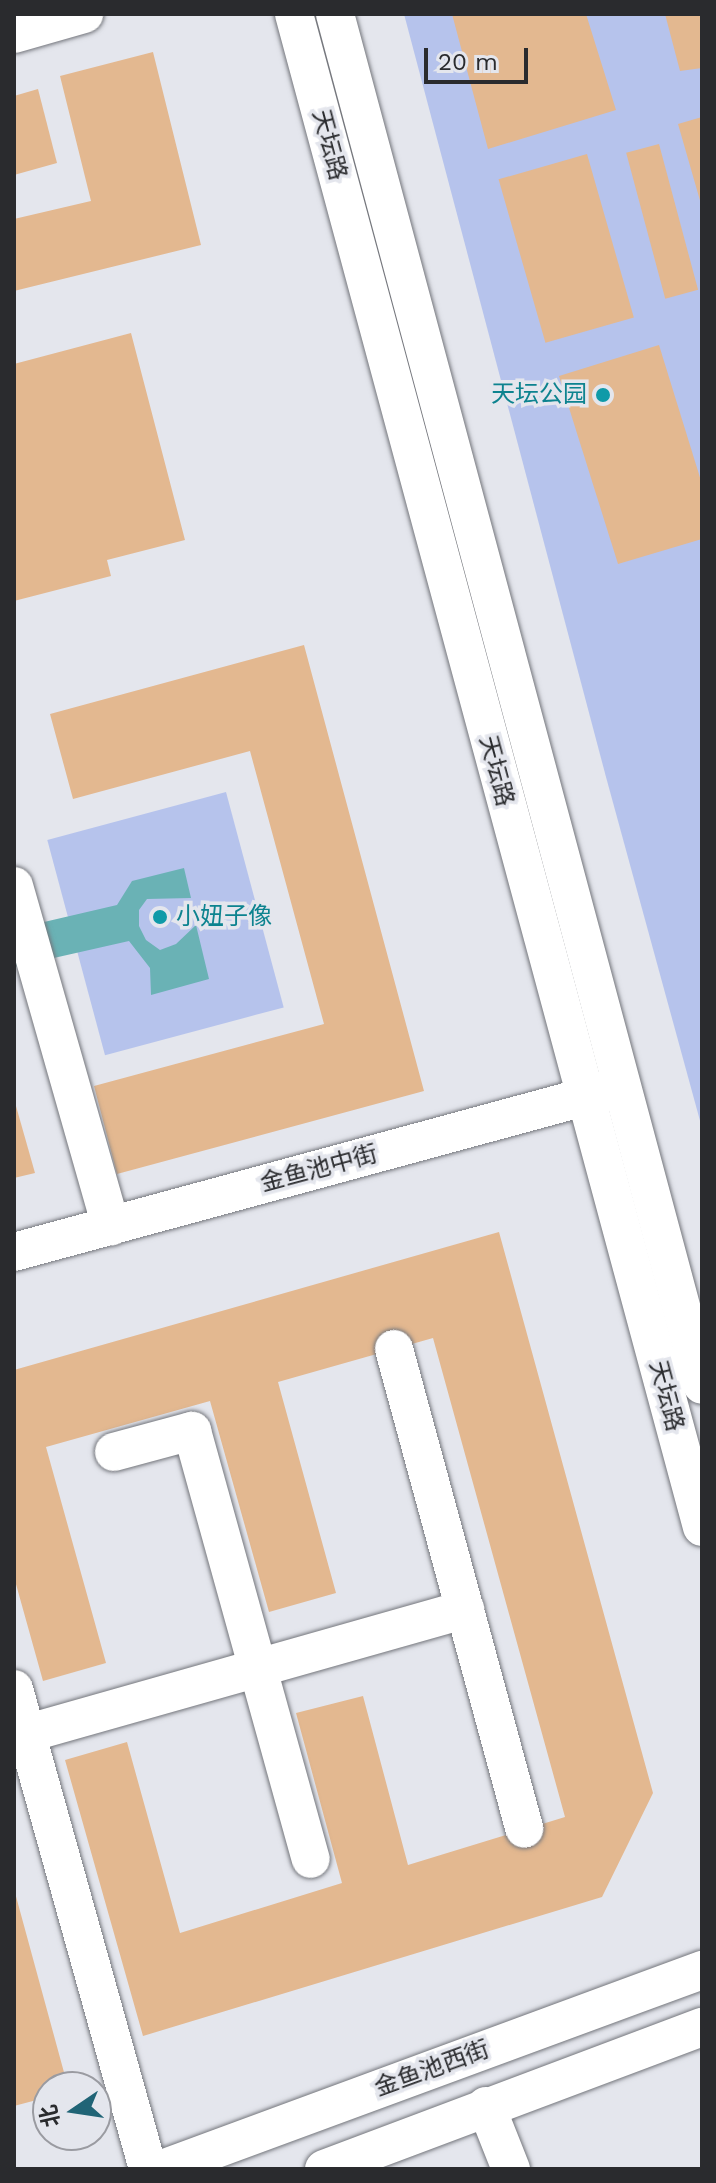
<!DOCTYPE html>
<meta charset="utf-8">
<style>
body{margin:0}
#map{position:relative;width:716px;height:2183px;overflow:hidden;background:#e4e6ed;font-family:"Work Sans","Noto Sans SC",sans-serif}
div>[style]{position:absolute}
[style*='--x']{left:calc(var(--x)*1px);top:calc(var(--y)*1px);width:calc(var(--w)*1px);rotate:calc(var(--a)*1deg)}
.green>*{inset:0;background:#b6c3ec;transform-origin:0 0}
.water>*{inset:0;background:#6ab2b5}
.building>*{inset:0;background:#e3b890;transform-origin:0 0}
.roads{filter:drop-shadow(0 0 2px #74767c) drop-shadow(0 0 2px #74767c)}
.minor>*{height:38px;margin:-19px;padding:0 19px;transform-origin:19px;border-radius:19px;background:#fff}
.dots>*{width:22px;height:22px;translate:-50% -50%;box-sizing:border-box;border:4px solid #e4e6ed;border-radius:50%}
span{translate:-50% -50%;white-space:nowrap;text-align:center;line-height:1.15;-webkit-text-stroke:7px #e4e6ed;paint-order:stroke}
.street-label{font-size:24px;color:#2a2b2e}
.culture-label{font-size:24px;color:#0d838f}
.right{translate:-100% -50%;text-align:right}
.left{translate:0 -50%;text-align:left}
.frame{position:absolute;inset:0;border:16px solid #2a2b2e;pointer-events:none}
.north{position:absolute;left:32px;top:2071px;width:80px;height:80px;box-sizing:border-box;background:#e4e6ed;border:2px solid #9a9ba1;border-radius:50%;rotate:257deg;font-size:22px;font-weight:700;line-height:32px;text-align:center;color:#2a2b2e}
.north::after{content:'';display:block;margin:auto;width:28px;height:36px;background:#206476;clip-path:polygon(50% 0,100% 100%,50% 72%,0 100%)}
.scale{position:absolute;left:424px;top:48px;width:104px;height:36px;box-sizing:border-box;border:4px solid #2a2b2e;border-top:0;padding-left:10px;font-size:24px;line-height:28px;white-space:nowrap;color:#2a2b2e;-webkit-text-stroke:6px #e4e6ed;paint-order:stroke}
</style>
<div id="map">
<div class="green">
<div style="clip-path:polygon(404px 14px,702px 14px,702px 1128px,606px 777px)"></div>
<div style="left:226px;top:792px;width:223px;height:185px;rotate:75deg"></div>
</div>
<div class="water">
<div style="clip-path:polygon(184px 868px,191px 898px,147px 899px,139px 910px,139px 926px,146px 940px,160px 950px,176px 944px,196px 925px,209px 979px,151px 995px,150px 968px,129px 941px,14px 967px,14px 929px,117px 905px,132px 881px)"></div>
</div>
<div class="building">
<div style="clip-path:polygon(452px 14px,586px 14px,616px 110px,488px 149px)"></div>
<div style="clip-path:polygon(665px 14px,702px 14px,702px 68px,680px 71px)"></div>
<div style="clip-path:polygon(153px 52px,201px 245px,14px 291px,14px 219px,91px 201px,60px 76px)"></div>
<div style="clip-path:polygon(38px 89px,57px 163px,14px 175px,14px 96px)"></div>
<div style="clip-path:polygon(702px 117px,702px 204px,701px 204px,678px 124px)"></div>
<div style="left:659px;top:144px;width:151px;height:34px;rotate:75deg"></div>
<div style="left:587px;top:154px;width:170px;height:92px;rotate:74deg"></div>
<div style="clip-path:polygon(131px 333px,185px 540px,107px 560px,111px 576px,14px 601px,14px 364px)"></div>
<div style="clip-path:polygon(659px 345px,702px 484px,702px 539px,618px 564px,559px 376px)"></div>
<div style="clip-path:polygon(304px 645px,424px 1091px,117px 1174px,94px 1086px,324px 1024px,250px 751px,73px 799px,50px 714px)"></div>
<div style="clip-path:polygon(14px 1099px,35px 1173px,14px 1178px)"></div>
<div style="clip-path:polygon(499px 1232px,653px 1793px,602px 1897px,143px 2036px,65px 1760px,127px 1742px,180px 1933px,342px 1883px,296px 1713px,363px 1696px,408px 1865px,565px 1817px,433px 1338px,278px 1382px,336px 1593px,269px 1612px,210px 1401px,46px 1447px,106px 1663px,43px 1681px,14px 1577px,14px 1370px)"></div>
<div style="clip-path:polygon(14px 1889px,68px 2087px,48px 2087px,48px 2097px,14px 2106px)"></div>
</div>
<div class="roads">
<div class="minor">
<div style="--x:294;--y:14;--w:1567;--a:74.91"></div>
<div style="--x:335;--y:14;--w:1419;--a:75.01"></div>
<div style="--x:14;--y:34;--w:73;--a:-15.9"></div>
<div style="--x:14;--y:886;--w:354;--a:74.1"></div>
<div style="--x:14;--y:1252;--w:614;--a:-15.21"></div>
<div style="--x:394;--y:1349;--w:497;--a:74.8"></div>
<div style="--x:114;--y:1452;--w:81;--a:-15.1"></div>
<div style="--x:192;--y:1431;--w:444;--a:74.5"></div>
<div style="--x:14;--y:1689;--w:498;--a:74.4"></div>
<div style="--x:14;--y:1737;--w:469;--a:-15.8"></div>
<div style="--x:486;--y:2106;--w:68;--a:68.4"></div>
<div style="--x:162;--y:2169;--w:576;--a:-20.23"></div>
<div style="--x:324;--y:2169;--w:404;--a:-20.6"></div>
</div>
</div>
<div class="dots">
<div style="left:603px;top:395px;background:#0f9aa8"></div>
<div style="left:160px;top:917px;background:#0f9aa8"></div>
</div>
<div class="street-label">
<span style="left:329px;top:145px;rotate:75deg">天坛路</span>
<span style="left:496px;top:771px;rotate:75deg">天坛路</span>
<span style="left:319px;top:1169px;rotate:-15deg">金鱼池中街</span>
<span style="left:666px;top:1396px;rotate:75deg">天坛路</span>
<span style="left:432px;top:2069px;rotate:-20deg">金鱼池西街</span>
</div>
<div class="culture-label">
<span class="right" style="left:587px;top:395px">天坛公园</span>
<span class="left" style="left:176px;top:917px">小妞子像</span>
</div>
<div class="frame"></div>
<div class="north">北</div>
<div class="scale">20 m</div>
</div>
